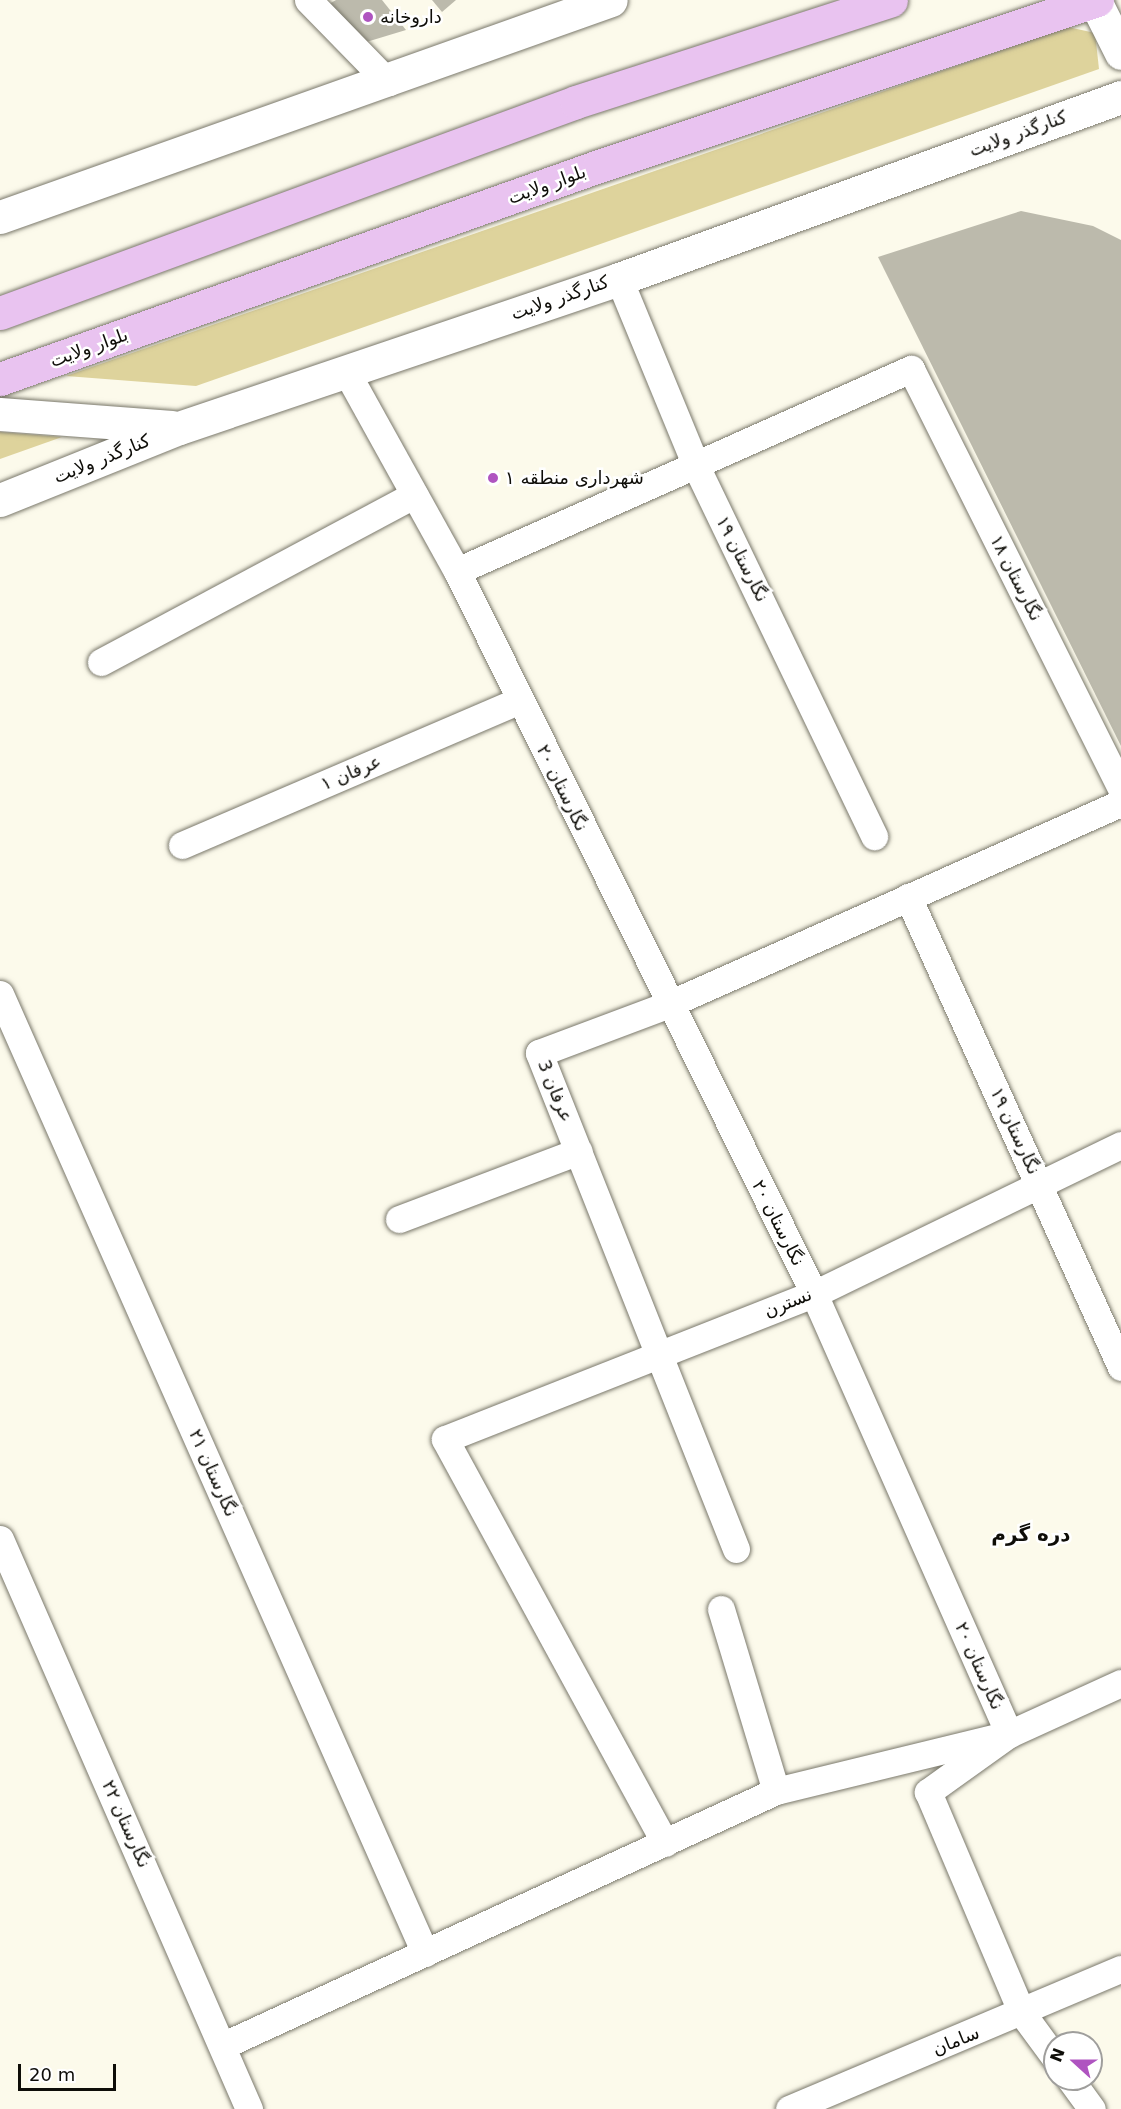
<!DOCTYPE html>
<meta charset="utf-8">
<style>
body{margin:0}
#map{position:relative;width:1121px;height:2109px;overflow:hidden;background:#fcfaeb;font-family:"DejaVu Sans",Cairo,sans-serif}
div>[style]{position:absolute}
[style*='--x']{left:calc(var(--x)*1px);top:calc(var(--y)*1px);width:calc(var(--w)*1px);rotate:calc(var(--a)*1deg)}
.green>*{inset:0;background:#ded39c}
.building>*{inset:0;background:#bcbaac}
.roads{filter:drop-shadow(0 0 2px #7a786b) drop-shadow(0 0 2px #7a786b)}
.minor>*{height:27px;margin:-13.5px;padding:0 13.5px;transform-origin:13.5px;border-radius:13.5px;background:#fff}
.secondary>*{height:33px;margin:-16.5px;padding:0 16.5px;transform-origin:16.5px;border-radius:16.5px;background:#fff}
.primary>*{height:33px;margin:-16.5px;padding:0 16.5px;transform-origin:16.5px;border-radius:16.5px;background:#e9c3f0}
.dots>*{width:16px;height:16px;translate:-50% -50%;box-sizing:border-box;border:3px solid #fff;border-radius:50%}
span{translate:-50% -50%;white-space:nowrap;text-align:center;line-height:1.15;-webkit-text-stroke:5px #fff;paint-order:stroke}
.poi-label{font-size:18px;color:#0e0d08}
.left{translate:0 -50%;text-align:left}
.street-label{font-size:18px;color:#0e0d08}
.neighbourhood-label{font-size:20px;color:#0e0d08;font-weight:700}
.north{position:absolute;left:1043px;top:2031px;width:60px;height:60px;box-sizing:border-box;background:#fff;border:2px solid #9f9e9c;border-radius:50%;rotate:291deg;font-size:16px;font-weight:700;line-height:24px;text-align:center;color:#0e0d08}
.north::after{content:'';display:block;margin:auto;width:21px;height:27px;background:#af54c0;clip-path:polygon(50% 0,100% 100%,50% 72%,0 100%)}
.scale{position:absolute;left:18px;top:2064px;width:98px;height:27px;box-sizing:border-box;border:3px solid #0e0d08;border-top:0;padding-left:8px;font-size:18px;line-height:21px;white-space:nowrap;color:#0e0d08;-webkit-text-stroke:4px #fff;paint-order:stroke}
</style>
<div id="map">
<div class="green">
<div style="clip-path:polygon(1068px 27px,1095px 33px,1099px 69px,196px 386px,66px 376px)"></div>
<div style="clip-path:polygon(0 432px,62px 437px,0 459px)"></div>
</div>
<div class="building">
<div style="clip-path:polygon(336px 0,382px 0,406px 30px,363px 43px,329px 4px)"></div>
<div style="clip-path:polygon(432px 0,456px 0,442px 12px)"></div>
<div style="clip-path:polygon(1021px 211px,1093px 226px,1121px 240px,1121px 746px,878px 257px)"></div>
</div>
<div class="roads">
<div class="minor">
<div style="--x:308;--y:0;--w:115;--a:45.7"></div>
<div style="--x:619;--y:279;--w:202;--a:67.6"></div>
<div style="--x:696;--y:466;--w:411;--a:64.3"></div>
<div style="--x:346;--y:371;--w:229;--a:61"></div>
<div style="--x:457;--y:571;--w:806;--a:63.72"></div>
<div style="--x:814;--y:1294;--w:481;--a:66.1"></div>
<div style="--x:1009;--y:1734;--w:100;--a:144.4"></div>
<div style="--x:928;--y:1792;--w:240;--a:67"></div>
<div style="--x:1022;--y:2013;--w:56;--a:53.7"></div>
<div style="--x:457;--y:571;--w:497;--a:-24"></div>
<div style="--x:911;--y:369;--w:469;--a:63.4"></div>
<div style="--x:101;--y:662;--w:355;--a:-28.1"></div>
<div style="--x:182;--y:845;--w:368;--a:-23.2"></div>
<div style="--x:908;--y:897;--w:516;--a:65.62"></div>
<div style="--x:0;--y:994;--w:1049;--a:66.1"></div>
<div style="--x:399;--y:1219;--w:192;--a:-20.7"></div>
<div style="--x:0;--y:1539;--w:622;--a:66.4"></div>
<div style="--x:736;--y:1549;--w:534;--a:-111.66"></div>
<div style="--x:539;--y:1053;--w:137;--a:-20.6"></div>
<div style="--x:667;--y:1005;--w:497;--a:-24"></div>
<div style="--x:721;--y:1609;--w:190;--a:73.2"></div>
<div style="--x:665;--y:1843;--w:460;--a:-118.6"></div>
<div style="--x:445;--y:1439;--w:396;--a:-21.5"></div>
<div style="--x:814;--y:1294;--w:341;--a:-25.9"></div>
<div style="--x:224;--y:2045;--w:608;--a:-24.71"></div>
<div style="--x:776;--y:1791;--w:240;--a:-13.7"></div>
<div style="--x:1009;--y:1734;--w:123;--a:-24.5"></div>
<div style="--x:1070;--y:2079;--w:37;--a:54"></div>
<div style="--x:789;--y:2109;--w:360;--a:-22.9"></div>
</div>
<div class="secondary">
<div style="--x:1095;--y:1;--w:58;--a:63.4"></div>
<div style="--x:0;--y:217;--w:648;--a:-19.55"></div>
<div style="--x:0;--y:414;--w:172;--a:4.3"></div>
<div style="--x:0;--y:500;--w:193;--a:-21.9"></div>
<div style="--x:179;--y:428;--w:465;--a:-18.7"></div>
<div style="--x:619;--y:279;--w:534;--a:-19.93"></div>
</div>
<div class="primary">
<div style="--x:0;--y:313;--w:613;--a:-20.12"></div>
<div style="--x:576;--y:102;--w:331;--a:-17.9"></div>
<div style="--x:0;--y:379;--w:636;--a:-19.58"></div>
<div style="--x:599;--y:166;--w:525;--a:-18.43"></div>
</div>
</div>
<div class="dots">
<div style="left:368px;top:17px;background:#af54c0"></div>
<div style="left:493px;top:478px;background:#af54c0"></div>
</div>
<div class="poi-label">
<span class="left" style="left:380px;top:17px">داروخانه</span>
<span class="left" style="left:505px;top:478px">شهرداری منطقه ۱</span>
</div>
<div class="street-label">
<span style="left:1018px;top:134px;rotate:-20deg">کنارگذر ولایت</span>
<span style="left:547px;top:185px;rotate:-20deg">بلوار ولایت</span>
<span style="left:560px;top:298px;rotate:-19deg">کنارگذر ولایت</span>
<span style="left:89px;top:348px;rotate:-20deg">بلوار ولایت</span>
<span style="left:102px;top:459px;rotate:-22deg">کنارگذر ولایت</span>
<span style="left:742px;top:559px;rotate:63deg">نگارستان ۱۹</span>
<span style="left:1016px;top:578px;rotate:63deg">نگارستان ۱۸</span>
<span style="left:351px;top:773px;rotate:-23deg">عرفان ۱</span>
<span style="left:562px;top:788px;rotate:64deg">نگارستان ۲۰</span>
<span style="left:555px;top:1091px;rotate:68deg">عرفان 3</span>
<span style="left:1015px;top:1131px;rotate:65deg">نگارستان ۱۹</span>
<span style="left:778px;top:1223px;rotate:63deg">نگارستان ۲۰</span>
<span style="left:788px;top:1303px;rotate:-22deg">نسترن</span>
<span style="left:213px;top:1473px;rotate:66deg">نگارستان ۲۱</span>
<span style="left:979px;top:1666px;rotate:66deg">نگارستان ۲۰</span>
<span style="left:126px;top:1824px;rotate:66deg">نگارستان ۲۲</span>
<span style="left:956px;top:2041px;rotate:-22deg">سامان</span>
</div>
<div class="neighbourhood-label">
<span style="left:1031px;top:1534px">دره گرم</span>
</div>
<div class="north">N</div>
<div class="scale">20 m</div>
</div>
